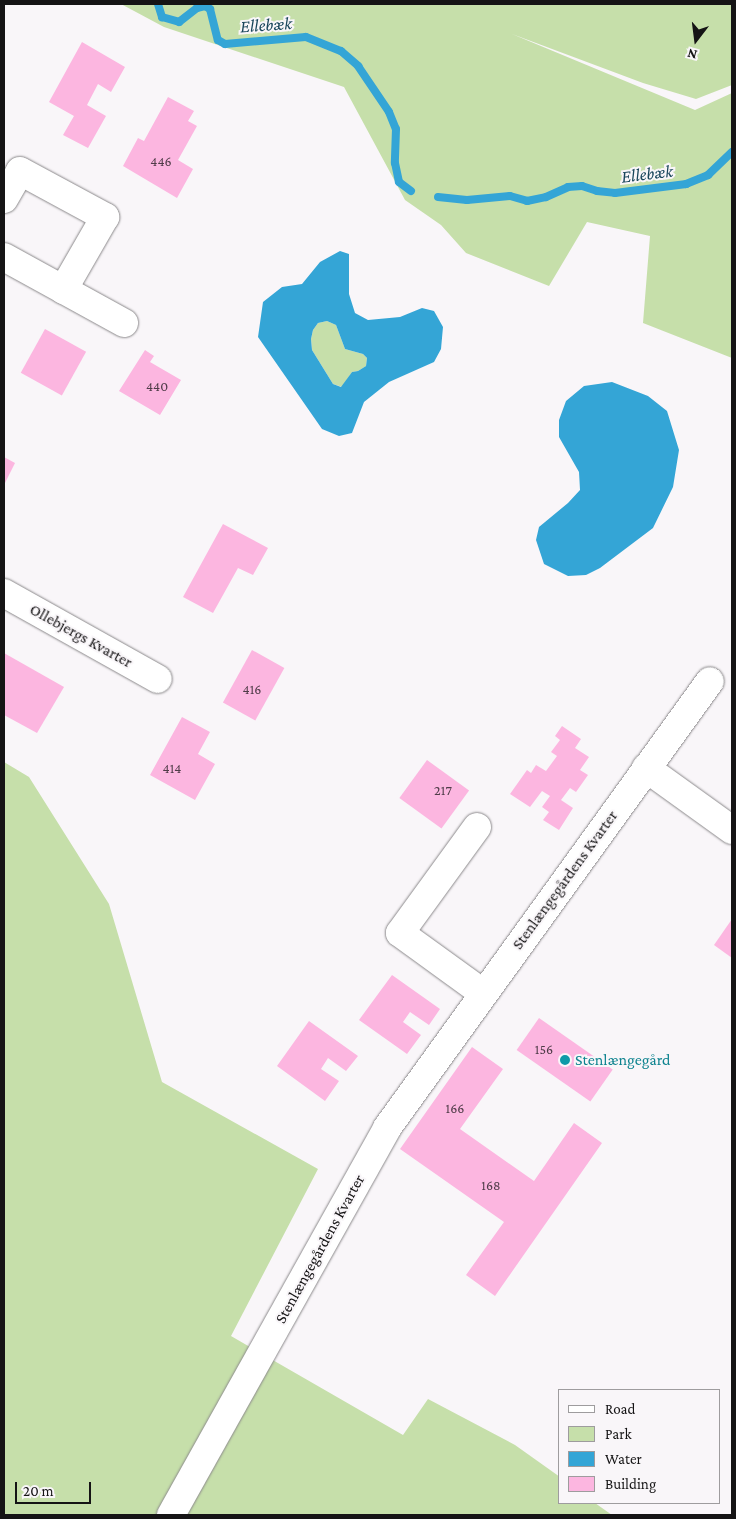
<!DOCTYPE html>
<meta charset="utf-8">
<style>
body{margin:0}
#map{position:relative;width:736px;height:1519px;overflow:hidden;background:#f9f6f9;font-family:"Crimson Pro",serif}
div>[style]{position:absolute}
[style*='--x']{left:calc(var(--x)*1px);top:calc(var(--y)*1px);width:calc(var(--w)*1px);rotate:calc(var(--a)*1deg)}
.green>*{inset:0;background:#c6dfaa}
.water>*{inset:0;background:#34a5d6}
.stream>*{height:8px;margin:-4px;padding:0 4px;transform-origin:4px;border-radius:4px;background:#34a5d6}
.building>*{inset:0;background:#fcb6e0;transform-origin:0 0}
.roads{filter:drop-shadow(0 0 1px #8b898b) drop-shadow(0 0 1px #8b898b)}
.street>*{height:28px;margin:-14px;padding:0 14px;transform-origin:14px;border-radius:14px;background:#fff}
.dots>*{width:14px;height:14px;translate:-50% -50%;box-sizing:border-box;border:2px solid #f9f6f9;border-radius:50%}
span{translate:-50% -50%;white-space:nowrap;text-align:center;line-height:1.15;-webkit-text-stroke:4px #f9f6f9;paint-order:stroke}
.number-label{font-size:14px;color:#4f3c48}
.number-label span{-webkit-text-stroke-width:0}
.street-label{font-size:16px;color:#151415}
.culture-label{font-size:16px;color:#0d838f}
.left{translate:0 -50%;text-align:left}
.water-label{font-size:18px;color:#18455a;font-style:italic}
.frame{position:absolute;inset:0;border:5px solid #151415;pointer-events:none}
.legend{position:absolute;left:558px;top:1389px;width:162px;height:115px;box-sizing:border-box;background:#f9f6f9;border:1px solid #9e9c9e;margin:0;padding:6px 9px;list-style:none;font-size:15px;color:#151415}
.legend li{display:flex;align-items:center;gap:10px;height:25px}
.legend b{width:25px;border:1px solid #9e9c9e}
.north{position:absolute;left:671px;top:15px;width:50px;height:50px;-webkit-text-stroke:4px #f9f6f9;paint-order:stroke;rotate:195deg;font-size:14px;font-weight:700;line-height:20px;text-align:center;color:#151415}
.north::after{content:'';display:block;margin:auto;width:18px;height:22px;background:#151415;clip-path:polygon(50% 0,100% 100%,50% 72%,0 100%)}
.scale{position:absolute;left:15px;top:1482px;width:76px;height:22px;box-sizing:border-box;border:2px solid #151415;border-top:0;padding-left:6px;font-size:15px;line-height:18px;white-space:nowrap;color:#151415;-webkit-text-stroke:4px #f9f6f9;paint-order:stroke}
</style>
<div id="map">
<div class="green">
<div style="clip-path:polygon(121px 4px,732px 4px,732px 85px,696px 99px,643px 83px,512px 34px,695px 110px,732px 93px,732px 358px,643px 323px,650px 236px,587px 222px,549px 286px,466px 253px,441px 225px,405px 200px,344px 87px,164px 27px)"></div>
<div style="clip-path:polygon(327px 321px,336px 325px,345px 349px,363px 354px,367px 358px,366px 366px,358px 371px,352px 372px,342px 387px,333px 384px,312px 350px,311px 339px,313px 330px,318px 323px)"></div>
<div style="clip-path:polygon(4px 762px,29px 777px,109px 904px,162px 1082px,318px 1169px,231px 1336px,403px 1435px,428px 1399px,515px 1445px,560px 1477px,560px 1503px,595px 1503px,612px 1515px,4px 1515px)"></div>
</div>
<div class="water">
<div style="clip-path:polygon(evenodd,340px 251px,349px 254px,349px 294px,355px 313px,368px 320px,400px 317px,422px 308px,434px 311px,443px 327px,441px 349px,434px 362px,389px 382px,364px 402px,352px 433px,339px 436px,322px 429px,258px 337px,263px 302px,282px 287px,302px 284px,320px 262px,340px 251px,327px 321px,336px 325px,345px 349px,363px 354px,367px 358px,366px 366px,358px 371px,352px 372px,341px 387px,333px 384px,312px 350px,311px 339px,313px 330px,318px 323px,327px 321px)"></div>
<div style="clip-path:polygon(612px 382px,648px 396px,667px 411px,679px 450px,673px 487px,653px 528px,600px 568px,586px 575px,568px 576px,544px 564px,536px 540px,539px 527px,568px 503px,580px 490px,579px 472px,559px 437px,559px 420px,566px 401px,584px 386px)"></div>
</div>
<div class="stream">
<div style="--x:158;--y:4;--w:14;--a:73"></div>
<div style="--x:162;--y:17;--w:18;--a:16"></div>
<div style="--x:179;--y:22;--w:23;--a:-38"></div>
<div style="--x:197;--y:8;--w:8;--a:-14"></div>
<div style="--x:205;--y:6;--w:6;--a:31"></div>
<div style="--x:210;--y:9;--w:32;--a:76"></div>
<div style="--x:218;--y:40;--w:8;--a:30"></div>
<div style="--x:225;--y:44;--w:81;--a:-4.9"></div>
<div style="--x:306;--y:37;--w:38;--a:22"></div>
<div style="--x:341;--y:51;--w:23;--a:41"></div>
<div style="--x:358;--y:66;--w:55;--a:56"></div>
<div style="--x:389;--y:112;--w:18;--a:68"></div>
<div style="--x:396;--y:129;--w:34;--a:92"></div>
<div style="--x:395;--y:163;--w:19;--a:78"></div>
<div style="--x:399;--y:182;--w:15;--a:37"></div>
<div style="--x:438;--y:197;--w:29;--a:6"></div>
<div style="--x:467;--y:200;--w:43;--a:-5.3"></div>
<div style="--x:510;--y:196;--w:18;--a:16"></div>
<div style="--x:527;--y:201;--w:19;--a:-12"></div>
<div style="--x:546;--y:197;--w:24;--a:-24"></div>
<div style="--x:568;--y:187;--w:14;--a:-4"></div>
<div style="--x:582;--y:186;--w:16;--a:18"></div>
<div style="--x:597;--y:191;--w:18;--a:6"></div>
<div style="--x:615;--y:193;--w:72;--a:-7.2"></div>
<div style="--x:686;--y:184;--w:24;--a:-22"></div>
<div style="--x:708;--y:175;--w:33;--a:-44"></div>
</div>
<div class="building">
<div style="clip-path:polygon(82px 42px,125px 67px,111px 92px,98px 84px,87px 105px,106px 116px,88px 148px,63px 135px,74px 116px,49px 102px)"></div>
<div style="clip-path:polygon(168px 97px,194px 111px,188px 121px,197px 126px,178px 160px,193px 169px,177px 198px,123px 166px,138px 138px,144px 141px)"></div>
<div style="left:45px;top:329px;width:47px;height:50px;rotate:29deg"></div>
<div style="clip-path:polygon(145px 350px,154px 356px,150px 362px,181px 380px,160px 415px,119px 391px)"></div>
<div style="clip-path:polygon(4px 457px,15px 463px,4px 485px)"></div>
<div style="clip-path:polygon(223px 524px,268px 548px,253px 575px,238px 568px,213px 613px,183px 597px)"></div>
<div style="left:252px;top:650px;width:37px;height:60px;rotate:29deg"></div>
<div style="clip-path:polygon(4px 653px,64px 687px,37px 733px,4px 715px)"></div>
<div style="clip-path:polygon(182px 717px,210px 732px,198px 754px,215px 764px,195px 800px,150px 775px)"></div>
<div style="clip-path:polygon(562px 726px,581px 739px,575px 748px,589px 757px,580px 770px,588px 775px,576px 792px,570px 788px,561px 800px,573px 808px,559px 830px,543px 820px,549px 812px,542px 807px,550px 796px,542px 791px,530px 807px,510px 794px,527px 770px,531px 773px,536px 765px,546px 771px,557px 756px,551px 752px,560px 740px,555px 736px)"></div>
<div style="left:427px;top:760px;width:52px;height:47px;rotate:36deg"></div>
<div style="clip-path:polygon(732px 919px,732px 958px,714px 945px)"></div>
<div style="clip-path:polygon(392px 975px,440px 1009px,429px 1025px,410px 1012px,403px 1022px,421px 1035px,407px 1054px,359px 1020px)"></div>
<div style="left:539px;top:1018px;width:90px;height:39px;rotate:35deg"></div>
<div style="clip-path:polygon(309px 1021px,358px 1056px,346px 1071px,328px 1058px,321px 1069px,339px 1081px,325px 1101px,277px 1066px)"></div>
<div style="clip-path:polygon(472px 1047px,503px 1069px,460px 1129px,534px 1181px,574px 1123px,602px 1143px,495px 1296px,466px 1275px,504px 1222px,400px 1149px)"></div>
</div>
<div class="roads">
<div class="street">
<div style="--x:4;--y:199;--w:32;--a:-60"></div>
<div style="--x:20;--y:171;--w:97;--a:28.4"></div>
<div style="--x:105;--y:217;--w:84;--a:119.9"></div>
<div style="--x:4;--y:257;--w:137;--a:28.8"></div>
<div style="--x:4;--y:593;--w:176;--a:29.2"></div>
<div style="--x:646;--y:768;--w:106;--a:35.8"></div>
<div style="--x:477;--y:827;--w:131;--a:126"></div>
<div style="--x:400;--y:933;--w:102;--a:35.9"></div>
<div style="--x:171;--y:1515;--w:443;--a:-60.8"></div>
<div style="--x:387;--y:1128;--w:551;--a:-54.15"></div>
</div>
</div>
<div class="dots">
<div style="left:565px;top:1060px;background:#0f9aa8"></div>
</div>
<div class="number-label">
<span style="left:161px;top:161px">446</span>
<span style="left:157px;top:386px">440</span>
<span style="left:252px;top:689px">416</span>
<span style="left:172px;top:768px">414</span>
<span style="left:443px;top:790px">217</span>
<span style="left:544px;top:1049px">156</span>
<span style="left:455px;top:1108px">166</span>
<span style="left:491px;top:1185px">168</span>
</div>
<div class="street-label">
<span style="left:81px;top:636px;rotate:29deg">Ollebjergs Kvarter</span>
<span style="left:565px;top:880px;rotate:-54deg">Stenlængegårdens Kvarter</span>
<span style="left:320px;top:1249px;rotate:-61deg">Stenlængegårdens Kvarter</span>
</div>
<div class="culture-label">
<span class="left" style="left:575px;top:1060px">Stenlængegård</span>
</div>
<div class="water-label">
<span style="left:266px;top:25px;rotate:-4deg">Ellebæk</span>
<span style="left:647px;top:174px;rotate:-7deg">Ellebæk</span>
</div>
<div class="frame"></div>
<ul class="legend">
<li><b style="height:6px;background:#fff"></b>Road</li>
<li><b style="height:14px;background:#c6dfaa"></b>Park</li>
<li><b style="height:14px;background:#34a5d6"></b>Water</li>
<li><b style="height:14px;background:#fcb6e0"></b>Building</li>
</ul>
<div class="north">N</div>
<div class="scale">20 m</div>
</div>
